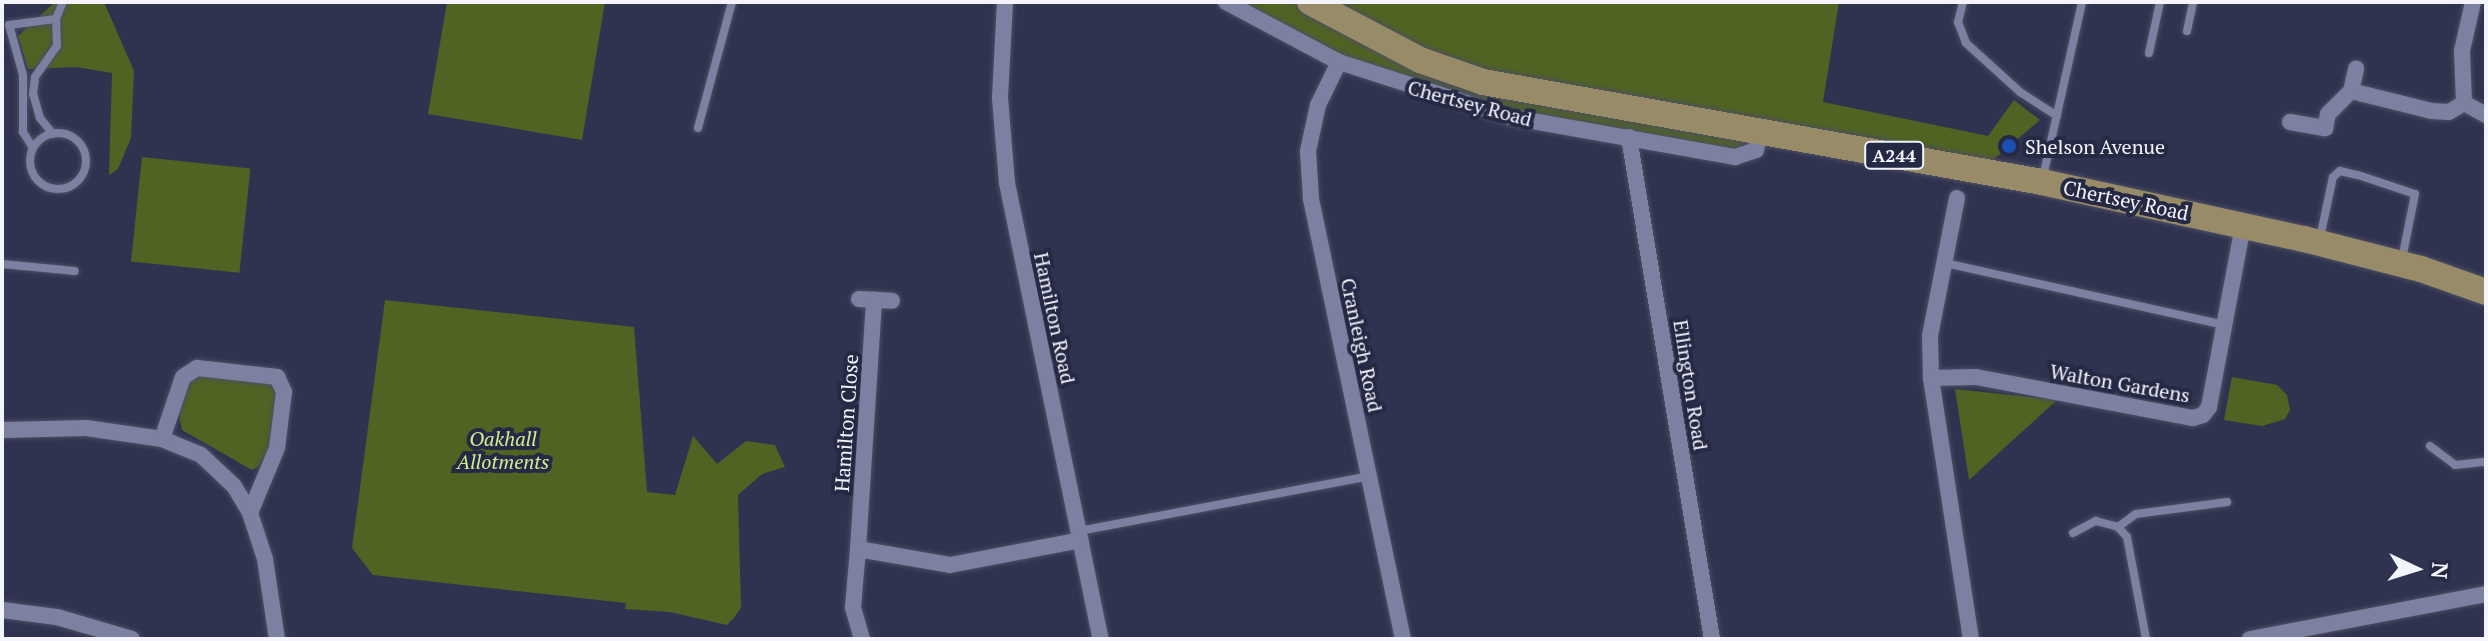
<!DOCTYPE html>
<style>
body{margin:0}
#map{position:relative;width:2488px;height:641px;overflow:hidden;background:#30334f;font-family:"PT Serif",serif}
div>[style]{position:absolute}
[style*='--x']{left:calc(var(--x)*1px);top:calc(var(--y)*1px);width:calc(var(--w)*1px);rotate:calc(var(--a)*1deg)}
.green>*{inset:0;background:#506322;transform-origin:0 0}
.roads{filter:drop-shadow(0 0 2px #4d4e64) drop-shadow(0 0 2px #4d4e64)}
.lane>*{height:8px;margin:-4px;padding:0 4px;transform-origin:4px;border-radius:4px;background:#7c81a1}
.lane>.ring{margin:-4px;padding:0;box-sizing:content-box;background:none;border:8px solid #7c81a1;border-radius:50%}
.street>*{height:16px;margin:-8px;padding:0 8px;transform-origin:8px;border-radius:8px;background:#7c81a1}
.primary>*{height:26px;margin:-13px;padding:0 13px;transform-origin:13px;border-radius:13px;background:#988c68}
.dots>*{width:22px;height:22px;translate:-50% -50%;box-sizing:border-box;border:4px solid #262944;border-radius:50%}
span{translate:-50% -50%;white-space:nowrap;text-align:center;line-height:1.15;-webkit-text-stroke:8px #262944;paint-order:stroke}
.shield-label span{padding:2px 6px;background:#262944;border:2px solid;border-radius:6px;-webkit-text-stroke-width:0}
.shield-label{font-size:18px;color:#f3f4fc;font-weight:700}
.street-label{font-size:20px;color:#f3f4fc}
.poi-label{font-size:20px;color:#f3f4fc}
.left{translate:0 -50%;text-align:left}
.park-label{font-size:20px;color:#ceee8f;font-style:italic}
.frame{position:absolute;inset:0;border:4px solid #f3f4fc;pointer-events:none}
.north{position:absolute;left:2376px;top:529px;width:80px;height:80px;-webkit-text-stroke:6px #262944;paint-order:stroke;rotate:94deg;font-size:22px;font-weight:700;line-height:32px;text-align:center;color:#f3f4fc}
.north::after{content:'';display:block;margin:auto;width:28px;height:36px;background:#f3f4fc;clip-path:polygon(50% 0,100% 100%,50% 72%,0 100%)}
</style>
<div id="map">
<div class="green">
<div style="clip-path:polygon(55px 2px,104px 2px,134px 71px,131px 138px,118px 169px,109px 175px,112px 73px,76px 67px,28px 69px,18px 36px)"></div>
<div style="clip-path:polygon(447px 2px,605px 2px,582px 140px,428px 114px)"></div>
<div style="clip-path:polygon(1226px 2px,1309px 2px,1420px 60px,1760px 131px,1748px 157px,1629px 137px,1388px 82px)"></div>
<div style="clip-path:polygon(1326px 2px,1839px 2px,1823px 102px,1988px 136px,2014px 100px,2040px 120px,1993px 160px,1453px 64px)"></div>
<div style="left:142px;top:157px;width:109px;height:105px;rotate:6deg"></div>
<div style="clip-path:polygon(385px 300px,634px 327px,647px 492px,675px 495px,693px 436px,717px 464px,746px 441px,775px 445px,785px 467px,762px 474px,738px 495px,741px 608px,733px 619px,727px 625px,670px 612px,625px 609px,626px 603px,373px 575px,352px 548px)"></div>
<div style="clip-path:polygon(202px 376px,269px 382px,278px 395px,272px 441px,259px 466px,252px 470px,182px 430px,179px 415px,189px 382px)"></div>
<div style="clip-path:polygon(2232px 377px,2277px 385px,2287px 395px,2290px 410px,2285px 419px,2262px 426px,2224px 420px)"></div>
<div style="clip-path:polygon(1955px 389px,2057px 400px,1969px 480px)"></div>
</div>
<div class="roads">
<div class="lane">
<div style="--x:1963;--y:2;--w:21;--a:104"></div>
<div style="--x:1958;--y:22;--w:22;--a:69"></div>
<div style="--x:1966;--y:43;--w:73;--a:42.2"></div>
<div style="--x:2020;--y:92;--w:44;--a:33"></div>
<div style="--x:2187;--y:31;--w:30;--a:-78"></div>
<div style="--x:2149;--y:53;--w:52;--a:-77.8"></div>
<div style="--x:698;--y:128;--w:131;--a:-74.9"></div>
<div class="ring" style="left:30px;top:133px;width:48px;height:48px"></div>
<div style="--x:53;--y:134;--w:21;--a:-129"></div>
<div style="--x:40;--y:118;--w:25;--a:-106"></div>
<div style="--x:33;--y:94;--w:17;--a:-83"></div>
<div style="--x:35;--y:77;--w:38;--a:-55"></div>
<div style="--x:57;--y:46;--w:27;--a:-92"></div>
<div style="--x:56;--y:19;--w:18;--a:-68"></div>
<div style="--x:33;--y:148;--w:19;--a:-122"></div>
<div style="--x:23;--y:132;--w:57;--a:-90"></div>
<div style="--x:23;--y:75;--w:52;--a:-105.6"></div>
<div style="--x:9;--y:25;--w:47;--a:-7.3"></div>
<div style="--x:2043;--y:177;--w:179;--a:-77.4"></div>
<div style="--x:2320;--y:238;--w:62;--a:-78"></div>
<div style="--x:2333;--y:177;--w:9;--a:-41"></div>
<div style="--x:2340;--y:171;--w:18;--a:13"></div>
<div style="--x:2358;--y:175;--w:60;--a:18.4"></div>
<div style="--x:2415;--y:194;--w:66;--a:101.3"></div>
<div style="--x:1945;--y:263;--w:286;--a:12.5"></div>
<div style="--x:2;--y:264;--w:73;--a:5.5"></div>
<div style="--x:2430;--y:446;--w:31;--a:37"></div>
<div style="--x:2455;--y:465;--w:31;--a:-6"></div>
<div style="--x:2118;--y:527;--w:22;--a:-36"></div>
<div style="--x:2136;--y:514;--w:92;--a:-7.5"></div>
<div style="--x:1079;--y:531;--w:295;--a:-10.7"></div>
<div style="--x:2073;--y:533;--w:26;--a:-28"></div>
<div style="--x:2096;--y:521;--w:23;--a:15"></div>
<div style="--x:2118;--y:527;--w:13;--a:48"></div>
<div style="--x:2127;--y:537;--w:104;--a:79.4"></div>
</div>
<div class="street">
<div style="--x:1005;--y:2;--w:96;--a:93"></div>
<div style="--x:1000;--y:98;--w:85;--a:85.3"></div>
<div style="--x:1007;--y:183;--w:466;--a:78.4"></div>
<div style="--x:1226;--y:2;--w:128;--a:28"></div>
<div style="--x:1339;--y:62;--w:180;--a:17.8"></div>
<div style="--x:1510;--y:117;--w:229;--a:10.1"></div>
<div style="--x:1735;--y:157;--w:22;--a:-18"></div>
<div style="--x:1756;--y:150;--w:19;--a:-78"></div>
<div style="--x:2473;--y:2;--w:50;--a:102.7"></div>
<div style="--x:2462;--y:51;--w:52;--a:87.8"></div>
<div style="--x:2464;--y:103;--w:25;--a:29"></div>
<div style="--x:1339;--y:62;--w:48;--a:116"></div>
<div style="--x:1318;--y:105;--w:47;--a:102.3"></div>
<div style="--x:1308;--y:151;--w:48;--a:86.4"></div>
<div style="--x:1311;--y:199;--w:450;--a:78.2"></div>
<div style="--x:2351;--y:91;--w:82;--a:14"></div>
<div style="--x:2431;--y:111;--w:18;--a:3"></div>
<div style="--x:2449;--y:112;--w:17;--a:-31"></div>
<div style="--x:2290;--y:122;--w:36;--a:10"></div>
<div style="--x:2325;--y:128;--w:14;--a:-78"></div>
<div style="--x:2328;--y:114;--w:33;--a:-45"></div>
<div style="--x:2351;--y:91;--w:23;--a:-77"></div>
<div style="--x:1629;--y:137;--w:509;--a:80.61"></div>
<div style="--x:1957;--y:198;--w:141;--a:101.1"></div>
<div style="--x:1930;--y:336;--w:42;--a:88.6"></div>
<div style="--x:1931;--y:378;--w:264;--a:81.3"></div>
<div style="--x:859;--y:299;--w:33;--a:3"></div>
<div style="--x:1931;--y:378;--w:45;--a:-1.3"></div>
<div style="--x:1976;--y:377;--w:221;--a:10.7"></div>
<div style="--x:2193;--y:418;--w:10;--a:-17"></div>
<div style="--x:2203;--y:415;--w:10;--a:-53"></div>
<div style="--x:2209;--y:407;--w:185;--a:-79.4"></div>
<div style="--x:2;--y:430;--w:84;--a:-1.4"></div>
<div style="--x:86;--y:428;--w:77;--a:8.2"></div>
<div style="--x:162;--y:439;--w:42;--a:22.3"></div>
<div style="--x:201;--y:455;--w:45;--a:43.2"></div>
<div style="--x:234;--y:486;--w:31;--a:59"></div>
<div style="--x:250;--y:513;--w:48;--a:71.9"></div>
<div style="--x:265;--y:559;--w:81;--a:81.5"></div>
<div style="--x:162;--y:439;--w:65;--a:-71.3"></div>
<div style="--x:183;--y:377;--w:17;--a:-33"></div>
<div style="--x:197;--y:368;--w:81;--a:6.4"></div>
<div style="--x:277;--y:377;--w:17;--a:65"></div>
<div style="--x:284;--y:392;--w:56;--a:97.1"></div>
<div style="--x:277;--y:448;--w:70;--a:112.6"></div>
<div style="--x:858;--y:549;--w:250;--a:-86.3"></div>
<div style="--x:2;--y:610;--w:55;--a:7.3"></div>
<div style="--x:57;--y:617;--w:78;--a:16.3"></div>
<div style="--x:862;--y:639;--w:33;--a:-106"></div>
<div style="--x:853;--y:607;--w:58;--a:-85.1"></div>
<div style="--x:858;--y:549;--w:93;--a:9.9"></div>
<div style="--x:950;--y:565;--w:133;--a:-10.8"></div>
<div style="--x:2250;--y:639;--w:240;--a:-10.8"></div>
</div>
<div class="primary">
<div style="--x:1310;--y:2;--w:124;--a:27.8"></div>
<div style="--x:1420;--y:60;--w:67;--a:19.2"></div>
<div style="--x:1483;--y:82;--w:568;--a:10.14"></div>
<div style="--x:2042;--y:182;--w:268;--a:12.3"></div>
<div style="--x:2304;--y:239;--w:121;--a:14.4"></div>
<div style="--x:2421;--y:269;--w:69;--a:19.5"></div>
</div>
</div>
<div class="dots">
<div style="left:2009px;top:146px;background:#1a4fb4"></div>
</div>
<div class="shield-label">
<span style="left:1894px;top:155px">A244</span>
</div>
<div class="street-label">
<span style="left:1470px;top:103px;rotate:15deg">Chertsey Road</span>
<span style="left:2126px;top:200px;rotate:12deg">Chertsey Road</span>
<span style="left:1055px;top:318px;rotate:78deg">Hamilton Road</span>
<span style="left:1362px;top:345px;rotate:78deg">Cranleigh Road</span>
<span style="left:2120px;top:383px;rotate:10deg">Walton Gardens</span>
<span style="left:1691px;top:385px;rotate:81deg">Ellington Road</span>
<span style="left:846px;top:423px;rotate:-86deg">Hamilton Close</span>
</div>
<div class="poi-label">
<span class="left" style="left:2025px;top:146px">Shelson Avenue</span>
</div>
<div class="park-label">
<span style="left:503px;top:450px">Oakhall<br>Allotments</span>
</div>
<div class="frame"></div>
<div class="north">N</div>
</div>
